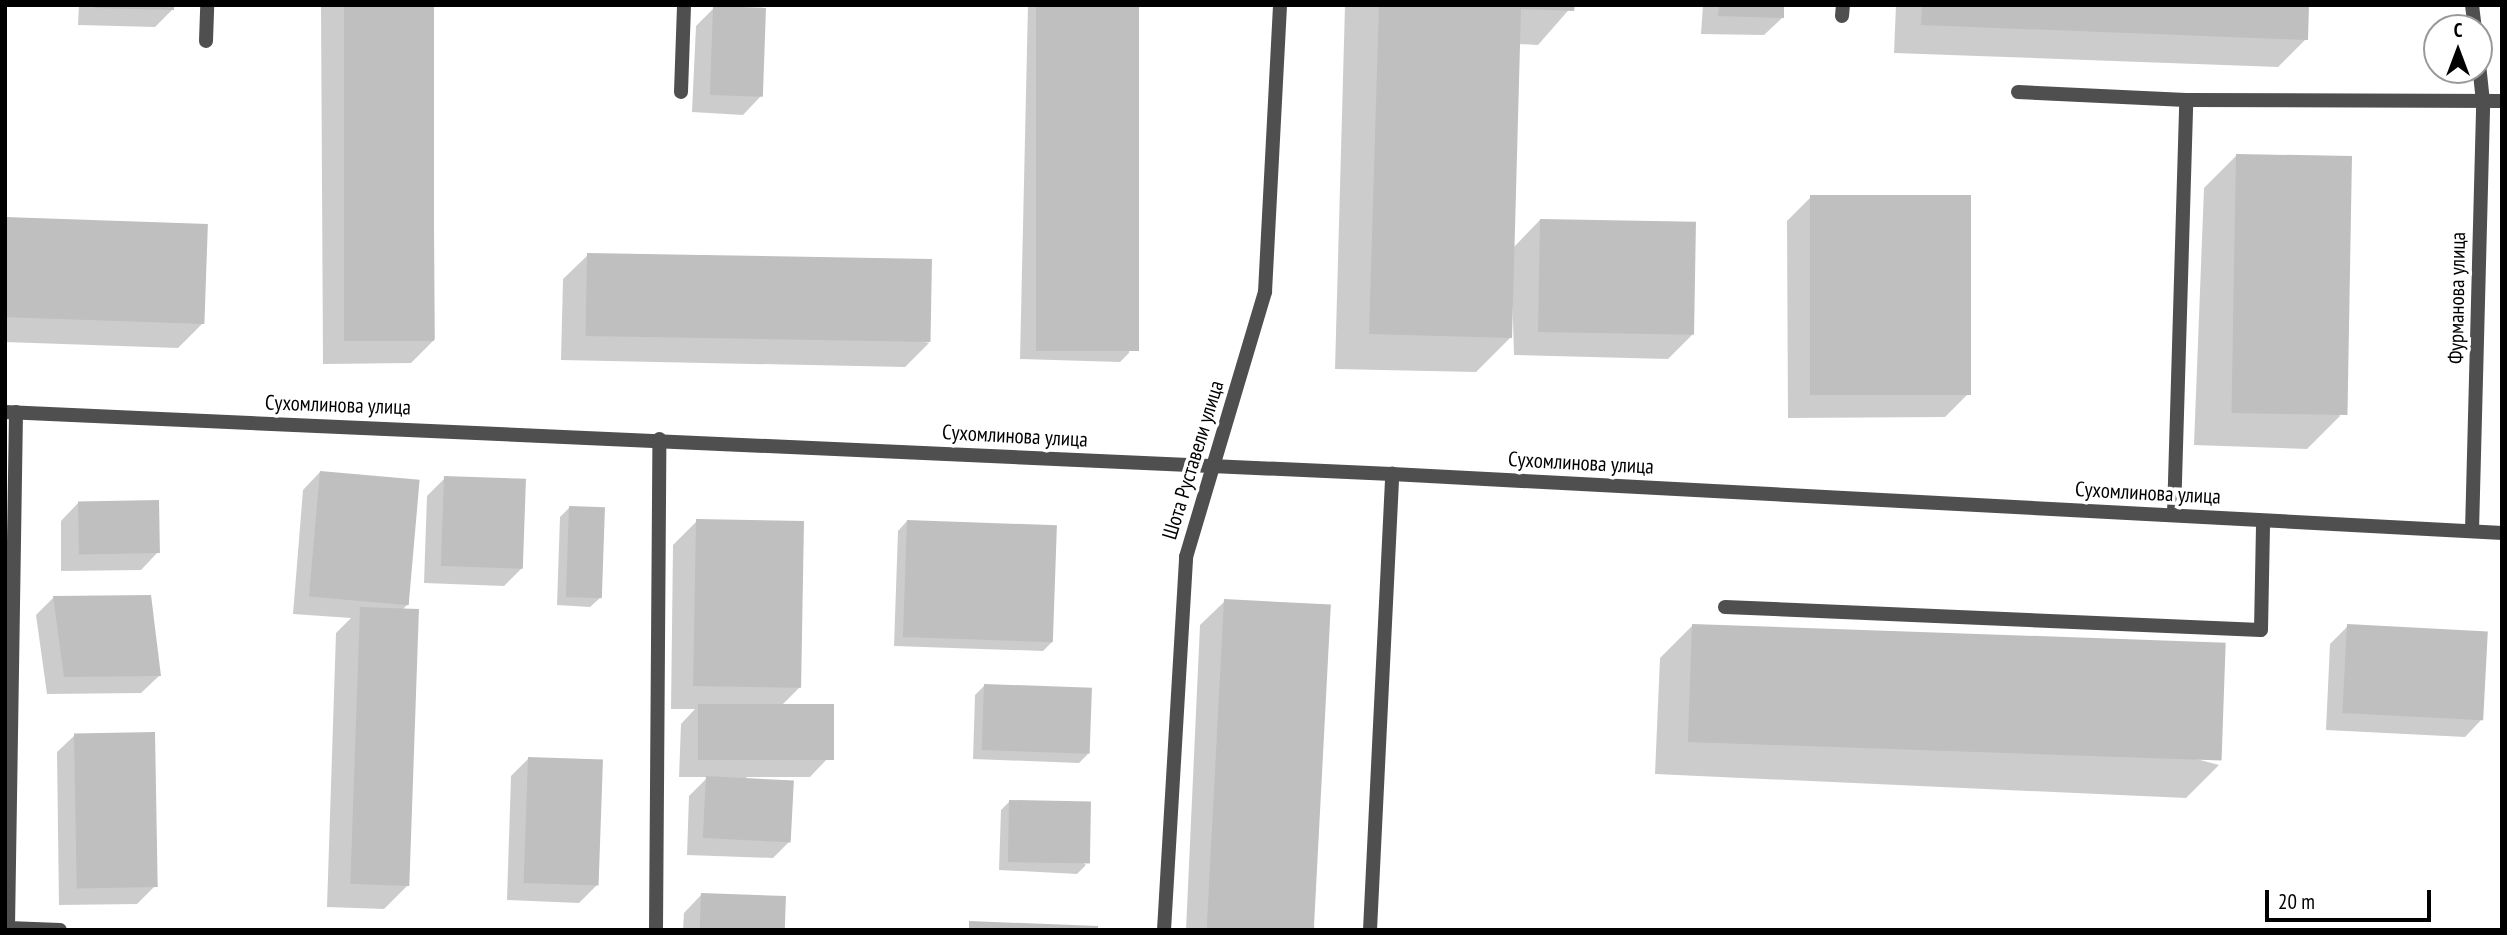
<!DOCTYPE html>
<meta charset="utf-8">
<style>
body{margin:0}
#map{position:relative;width:2507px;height:935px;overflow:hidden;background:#fff;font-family:"PT Sans Narrow",sans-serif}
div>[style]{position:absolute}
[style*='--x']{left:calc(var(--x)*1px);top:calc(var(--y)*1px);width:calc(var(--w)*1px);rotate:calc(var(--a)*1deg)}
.shadow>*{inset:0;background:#0003}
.building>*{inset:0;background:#bfbfbf;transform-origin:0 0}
.lane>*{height:14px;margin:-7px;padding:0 7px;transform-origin:7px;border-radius:7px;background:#4f4f4f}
.street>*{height:14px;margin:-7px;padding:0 7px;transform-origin:7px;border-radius:7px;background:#4f4f4f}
span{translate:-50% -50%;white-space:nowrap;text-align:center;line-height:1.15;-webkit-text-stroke:7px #fff;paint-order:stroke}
.street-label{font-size:21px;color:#000}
.frame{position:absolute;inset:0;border:7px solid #000;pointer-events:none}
.north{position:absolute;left:2423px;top:14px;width:70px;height:70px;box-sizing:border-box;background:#fff;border:2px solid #999;border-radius:50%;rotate:0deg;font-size:19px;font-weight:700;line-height:28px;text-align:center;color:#000}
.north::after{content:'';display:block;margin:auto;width:24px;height:32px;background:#000;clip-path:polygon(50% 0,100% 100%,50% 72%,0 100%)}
.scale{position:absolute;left:2265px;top:890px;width:166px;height:32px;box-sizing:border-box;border:4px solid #000;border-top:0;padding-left:9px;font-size:21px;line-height:24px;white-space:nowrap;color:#000;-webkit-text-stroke:5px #fff;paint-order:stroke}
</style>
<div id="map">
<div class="shadow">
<div style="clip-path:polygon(79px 5px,173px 5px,173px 9px,155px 27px,78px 25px)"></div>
<div style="clip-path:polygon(321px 5px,432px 5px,435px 339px,411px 363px,323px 364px)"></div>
<div style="clip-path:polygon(1028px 5px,1137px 5px,1129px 353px,1120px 362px,1020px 359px)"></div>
<div style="clip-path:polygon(1345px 5px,1573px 5px,1538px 45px,1518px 44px,1513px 248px,1540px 220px,1692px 335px,1668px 359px,1514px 355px,1512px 288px,1511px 337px,1476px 372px,1335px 369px)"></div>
<div style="clip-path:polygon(1703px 5px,1783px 5px,1782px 18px,1764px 35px,1701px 34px)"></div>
<div style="clip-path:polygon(1896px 5px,2308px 5px,2306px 39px,2278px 67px,1894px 53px)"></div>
<div style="clip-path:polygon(714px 8px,760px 97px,743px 115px,692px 112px,696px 26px)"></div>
<div style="clip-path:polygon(2237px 155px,2340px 416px,2307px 449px,2194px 445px,2204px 188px)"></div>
<div style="clip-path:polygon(1811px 197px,1969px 393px,1945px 417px,1788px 418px,1787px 221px)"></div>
<div style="clip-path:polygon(5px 219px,203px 323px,178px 348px,5px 342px)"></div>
<div style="clip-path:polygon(588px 255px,929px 343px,905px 367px,561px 360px,563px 279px)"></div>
<div style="clip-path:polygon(320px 472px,409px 603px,402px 610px,408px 885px,384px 909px,327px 907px,336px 633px,351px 618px,293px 614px,303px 490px)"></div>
<div style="clip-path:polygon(445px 478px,522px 568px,504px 586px,424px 583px,427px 496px)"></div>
<div style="clip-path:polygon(78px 503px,158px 552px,141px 570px,61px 571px,61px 521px)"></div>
<div style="clip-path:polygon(569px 508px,600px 598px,590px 607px,557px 605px,560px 517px)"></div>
<div style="clip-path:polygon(697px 521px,801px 686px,781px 706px,827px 759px,810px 777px,746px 777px,790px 841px,773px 858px,687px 855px,689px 796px,708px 777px,679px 777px,681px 724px,695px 709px,671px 709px,673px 545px)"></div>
<div style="clip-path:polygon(907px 521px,1052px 642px,1043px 651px,894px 646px,898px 531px)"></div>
<div style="clip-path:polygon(54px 597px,159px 676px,141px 693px,47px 694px,36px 615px)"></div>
<div style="clip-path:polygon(1225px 601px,1315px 930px,1186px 930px,1200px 625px)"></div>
<div style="clip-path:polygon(1693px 625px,2219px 765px,2186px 798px,1655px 774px,1660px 658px)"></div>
<div style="clip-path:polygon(2348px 626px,2482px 719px,2465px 737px,2326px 730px,2330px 644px)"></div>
<div style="clip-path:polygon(984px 686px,1088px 754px,1079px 763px,973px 759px,975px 695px)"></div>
<div style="clip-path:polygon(75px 735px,155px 886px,137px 904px,59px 905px,57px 752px)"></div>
<div style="clip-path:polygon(528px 759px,597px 885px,579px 903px,507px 900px,511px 776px)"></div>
<div style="clip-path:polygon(1010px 801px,1086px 865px,1077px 874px,999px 870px,1001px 810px)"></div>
<div style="clip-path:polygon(701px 895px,783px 930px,683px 930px,684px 913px)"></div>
</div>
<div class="building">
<div style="clip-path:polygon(95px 5px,174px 5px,174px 10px,95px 8px)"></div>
<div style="left:344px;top:5px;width:90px;height:336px"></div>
<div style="left:1036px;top:5px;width:103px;height:346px"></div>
<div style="clip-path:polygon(1379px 5px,1575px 5px,1574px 11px,1521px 9px,1512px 338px,1369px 334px)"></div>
<div style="clip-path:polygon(1719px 5px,1784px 5px,1784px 18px,1718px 16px)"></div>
<div style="clip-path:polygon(1922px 5px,2309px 5px,2308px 40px,1921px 25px)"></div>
<div style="left:713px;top:6px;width:53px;height:89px;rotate:2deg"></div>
<div style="left:2236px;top:154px;width:116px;height:259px;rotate:1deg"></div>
<div style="left:1810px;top:195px;width:161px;height:200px"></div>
<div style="left:5px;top:217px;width:203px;height:100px;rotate:2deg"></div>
<div style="left:1540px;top:219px;width:156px;height:113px;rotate:1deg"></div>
<div style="left:587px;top:253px;width:345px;height:83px;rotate:1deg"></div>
<div style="left:320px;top:471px;width:100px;height:126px;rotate:5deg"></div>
<div style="left:444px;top:476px;width:82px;height:90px;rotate:2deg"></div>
<div style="left:159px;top:500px;width:53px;height:81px;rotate:89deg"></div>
<div style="left:569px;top:506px;width:36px;height:91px;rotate:2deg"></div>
<div style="left:696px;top:519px;width:108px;height:167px;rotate:1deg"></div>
<div style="left:907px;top:520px;width:150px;height:117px;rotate:2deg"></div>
<div style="clip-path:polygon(151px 595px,161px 676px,64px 677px,53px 596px)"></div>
<div style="left:1224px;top:599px;width:107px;height:331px;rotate:3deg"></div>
<div style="left:360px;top:607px;width:59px;height:277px;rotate:2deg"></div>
<div style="left:1692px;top:624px;width:534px;height:118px;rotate:2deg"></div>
<div style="left:2347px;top:624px;width:141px;height:89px;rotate:3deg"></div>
<div style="left:984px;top:684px;width:108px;height:66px;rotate:2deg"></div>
<div style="left:698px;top:704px;width:136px;height:56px"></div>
<div style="left:155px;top:732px;width:155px;height:81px;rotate:89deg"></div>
<div style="left:528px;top:757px;width:75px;height:126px;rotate:2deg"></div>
<div style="left:706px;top:776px;width:88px;height:62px;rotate:3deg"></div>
<div style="left:1009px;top:800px;width:82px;height:62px;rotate:1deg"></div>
<div style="left:701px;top:893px;width:85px;height:37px;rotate:2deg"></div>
<div style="clip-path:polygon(969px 921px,1098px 926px,1098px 930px,969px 930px)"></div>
</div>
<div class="lane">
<div style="--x:2472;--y:5;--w:23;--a:83"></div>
<div style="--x:2018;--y:92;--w:168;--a:2.7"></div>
<div style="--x:2186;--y:100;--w:316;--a:0.2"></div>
<div style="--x:2174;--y:515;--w:415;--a:-88.3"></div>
<div style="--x:2472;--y:531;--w:429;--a:-88.5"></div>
<div style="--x:2483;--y:102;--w:36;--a:-96"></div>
<div style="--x:1725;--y:607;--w:536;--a:2.46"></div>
<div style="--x:2261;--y:630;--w:109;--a:-88.9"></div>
<div style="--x:1370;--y:930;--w:457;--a:-87.2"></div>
</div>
<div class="street">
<div style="--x:1842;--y:16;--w:11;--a:-85"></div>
<div style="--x:206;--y:41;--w:36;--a:-88"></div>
<div style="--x:681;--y:92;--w:87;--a:-88"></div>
<div style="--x:5;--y:412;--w:1388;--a:2.56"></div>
<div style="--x:1392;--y:474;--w:1112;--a:3.04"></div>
<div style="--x:16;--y:412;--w:516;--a:90.89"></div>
<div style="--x:8;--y:928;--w:52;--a:2.2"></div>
<div style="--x:656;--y:930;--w:491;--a:-89.6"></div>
<div style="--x:1164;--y:930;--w:374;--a:-86.6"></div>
<div style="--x:1186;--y:557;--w:277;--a:-73.4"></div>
<div style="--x:1265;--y:292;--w:287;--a:-87"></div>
</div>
<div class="street-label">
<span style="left:2457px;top:298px;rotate:-89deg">Фурманова улица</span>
<span style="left:338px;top:405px;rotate:2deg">Сухомлинова улица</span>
<span style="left:1015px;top:436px;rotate:3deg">Сухомлинова улица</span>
<span style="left:1193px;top:460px;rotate:-73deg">Шота Руставели улица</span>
<span style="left:1581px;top:463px;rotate:3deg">Сухомлинова улица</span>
<span style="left:2148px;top:493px;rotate:3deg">Сухомлинова улица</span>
</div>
<div class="frame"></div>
<div class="north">С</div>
<div class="scale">20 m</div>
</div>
